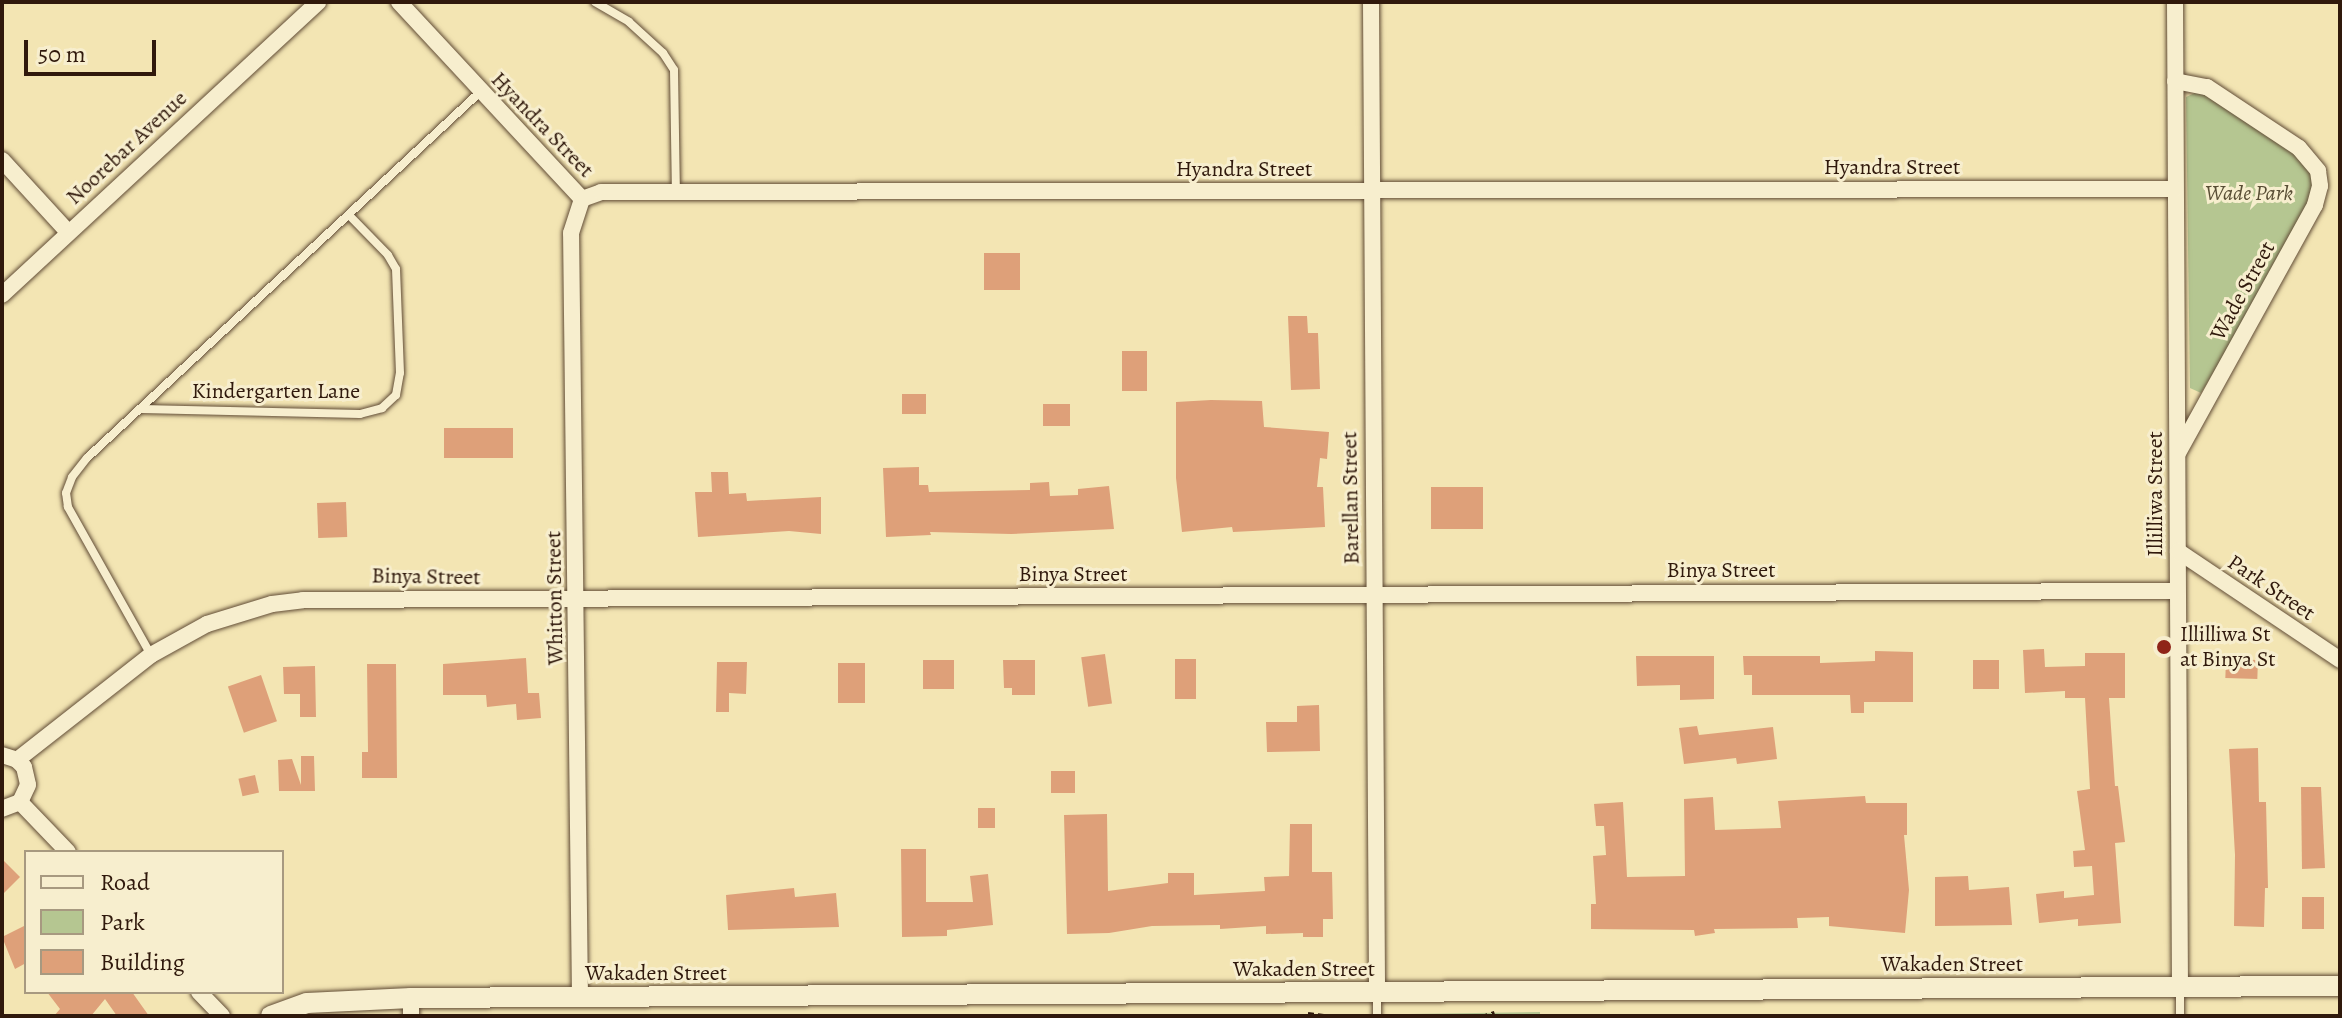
<!DOCTYPE html>
<style>
body{margin:0}
#map{position:relative;width:2342px;height:1018px;overflow:hidden;background:#f3e5b3;font-family:Alegreya,serif}
div>[style]{position:absolute}
[style*='--x']{left:calc(var(--x)*1px);top:calc(var(--y)*1px);width:calc(var(--w)*1px);rotate:calc(var(--a)*1deg)}
.green>*{inset:0;background:#b5c691}
.building>*{inset:0;background:#dea079;transform-origin:0 0}
.path>*{height:3px;margin-top:-1.5px;transform-origin:0;background:repeating-linear-gradient(90deg,#30190c 0 6px,transparent 0 10px)}
.roads{filter:drop-shadow(0 0 2px #614c36) drop-shadow(0 0 2px #614c36)}
.service>*{height:8px;margin:-4px;padding:0 4px;transform-origin:4px;border-radius:4px;background:#f7eece}
.minor>*{height:16px;margin:-8px;padding:0 8px;transform-origin:8px;border-radius:8px;background:#f7eece}
.tertiary>*{height:20px;margin:-10px;padding:0 10px;transform-origin:10px;border-radius:10px;background:#f7eece}
.dots>*{width:22px;height:22px;translate:-50% -50%;box-sizing:border-box;border:4px solid #f7eece;border-radius:50%}
span{translate:-50% -50%;white-space:nowrap;text-align:center;line-height:1.15;-webkit-text-stroke:6px #f7eece;paint-order:stroke}
.street-label{font-size:22px;color:#30190c}
.park-label{font-size:22px;color:#584d34;font-style:italic}
.poi-label{font-size:22px;color:#30190c}
.left{translate:0 -50%;text-align:left}
.frame{position:absolute;inset:0;border:4px solid #30190c;pointer-events:none}
.legend{position:absolute;left:24px;top:850px;width:260px;height:144px;box-sizing:border-box;background:#f7eece;border:2px solid #a79980;margin:0;padding:10px 14px;list-style:none;font-size:24px;color:#30190c}
.legend li{display:flex;align-items:center;gap:16px;height:40px}
.legend b{width:40px;border:2px solid #a79980}
.scale{position:absolute;left:24px;top:40px;width:132px;height:36px;box-sizing:border-box;border:4px solid #30190c;border-top:0;padding-left:10px;font-size:24px;line-height:28px;white-space:nowrap;color:#30190c;-webkit-text-stroke:6px #f7eece;paint-order:stroke}
</style>
<div id="map">
<div class="green">
<div style="clip-path:polygon(2199px 91px,2300px 154px,2310px 167px,2315px 205px,2201px 393px,2190px 388px,2186px 97px)"></div>
<div style="clip-path:polygon(1540px 1012px,1540px 1016px,1408px 1016px,1408px 1014px)"></div>
</div>
<div class="building">
<div style="left:984px;top:253px;width:36px;height:37px"></div>
<div style="clip-path:polygon(1288px 316px,1307px 316px,1308px 333px,1318px 333px,1320px 389px,1291px 390px)"></div>
<div style="left:1122px;top:351px;width:25px;height:40px"></div>
<div style="left:902px;top:394px;width:24px;height:20px"></div>
<div style="clip-path:polygon(1211px 400px,1262px 401px,1264px 427px,1329px 432px,1327px 459px,1320px 458px,1317px 487px,1323px 487px,1325px 527px,1233px 532px,1232px 527px,1182px 532px,1176px 478px,1176px 402px)"></div>
<div style="left:1070px;top:404px;width:22px;height:27px;rotate:90deg"></div>
<div style="left:444px;top:428px;width:69px;height:30px"></div>
<div style="clip-path:polygon(919px 467px,919px 485px,928px 485px,929px 492px,1030px 490px,1030px 483px,1049px 482px,1050px 496px,1078px 495px,1078px 489px,1109px 486px,1114px 529px,1011px 534px,930px 532px,931px 535px,886px 537px,883px 468px)"></div>
<div style="clip-path:polygon(711px 472px,728px 472px,729px 494px,746px 493px,747px 501px,821px 497px,821px 534px,789px 531px,698px 537px,695px 492px,712px 492px)"></div>
<div style="left:1431px;top:487px;width:52px;height:42px"></div>
<div style="left:346px;top:502px;width:35px;height:29px;rotate:88deg"></div>
<div style="clip-path:polygon(2044px 649px,2045px 667px,2085px 666px,2085px 653px,2125px 653px,2125px 698px,2109px 698px,2115px 786px,2118px 786px,2125px 842px,2115px 843px,2121px 923px,2078px 926px,2078px 919px,2039px 923px,2036px 894px,2064px 891px,2064px 898px,2094px 895px,2092px 866px,2074px 867px,2073px 851px,2085px 850px,2077px 791px,2090px 789px,2085px 698px,2065px 698px,2065px 691px,2025px 693px,2023px 650px)"></div>
<div style="clip-path:polygon(1875px 651px,1913px 652px,1913px 702px,1864px 702px,1864px 713px,1851px 713px,1850px 695px,1752px 695px,1752px 675px,1744px 675px,1743px 656px,1820px 656px,1820px 663px,1875px 661px)"></div>
<div style="left:1105px;top:654px;width:50px;height:24px;rotate:82deg"></div>
<div style="clip-path:polygon(1636px 656px,1714px 656px,1714px 699px,1680px 700px,1680px 685px,1637px 686px)"></div>
<div style="clip-path:polygon(526px 658px,528px 693px,539px 693px,541px 718px,517px 720px,516px 704px,487px 707px,486px 695px,443px 695px,443px 664px)"></div>
<div style="left:1175px;top:659px;width:21px;height:40px"></div>
<div style="left:2226px;top:659px;width:32px;height:19px;rotate:2deg"></div>
<div style="left:923px;top:660px;width:31px;height:29px"></div>
<div style="clip-path:polygon(1003px 660px,1035px 660px,1035px 695px,1012px 695px,1012px 688px,1004px 688px)"></div>
<div style="left:1973px;top:660px;width:26px;height:29px"></div>
<div style="clip-path:polygon(717px 662px,747px 662px,746px 694px,729px 693px,729px 712px,716px 712px)"></div>
<div style="left:838px;top:663px;width:27px;height:40px"></div>
<div style="clip-path:polygon(367px 664px,396px 664px,397px 778px,362px 778px,362px 752px,368px 752px)"></div>
<div style="clip-path:polygon(315px 666px,316px 717px,300px 717px,300px 694px,284px 694px,283px 667px)"></div>
<div style="left:261px;top:675px;width:49px;height:35px;rotate:71deg"></div>
<div style="clip-path:polygon(1319px 705px,1320px 751px,1267px 752px,1266px 722px,1297px 722px,1297px 706px)"></div>
<div style="clip-path:polygon(1697px 726px,1699px 735px,1773px 727px,1777px 759px,1737px 764px,1736px 758px,1684px 764px,1679px 728px)"></div>
<div style="clip-path:polygon(2258px 748px,2259px 802px,2266px 802px,2268px 888px,2265px 888px,2264px 927px,2234px 926px,2235px 855px,2229px 749px)"></div>
<div style="clip-path:polygon(301px 756px,314px 756px,315px 791px,279px 791px,278px 760px,292px 759px,301px 785px)"></div>
<div style="left:1075px;top:771px;width:22px;height:24px;rotate:90deg"></div>
<div style="left:255px;top:775px;width:18px;height:17px;rotate:77deg"></div>
<div style="clip-path:polygon(2301px 787px,2321px 787px,2325px 868px,2302px 869px)"></div>
<div style="clip-path:polygon(1865px 796px,1866px 803px,1907px 803px,1907px 835px,1904px 835px,1909px 890px,1905px 933px,1829px 926px,1829px 917px,1797px 918px,1798px 928px,1714px 929px,1715px 933px,1695px 936px,1694px 930px,1591px 929px,1591px 904px,1596px 904px,1593px 856px,1606px 855px,1604px 826px,1596px 826px,1594px 804px,1623px 802px,1627px 877px,1685px 876px,1684px 799px,1713px 797px,1715px 830px,1781px 828px,1778px 801px)"></div>
<div style="left:978px;top:808px;width:17px;height:20px"></div>
<div style="clip-path:polygon(1107px 814px,1108px 891px,1168px 883px,1168px 873px,1194px 873px,1194px 895px,1265px 891px,1264px 877px,1289px 876px,1290px 824px,1312px 824px,1312px 872px,1332px 872px,1333px 919px,1323px 919px,1323px 937px,1303px 937px,1303px 933px,1266px 934px,1266px 926px,1220px 929px,1220px 925px,1152px 926px,1109px 933px,1067px 934px,1064px 815px)"></div>
<div style="clip-path:polygon(901px 849px,926px 849px,926px 902px,973px 902px,970px 876px,988px 874px,993px 925px,947px 930px,947px 936px,902px 937px)"></div>
<div style="clip-path:polygon(2px 859px,20px 877px,2px 895px)"></div>
<div style="clip-path:polygon(1968px 876px,1969px 890px,2009px 887px,2012px 925px,1935px 926px,1935px 877px)"></div>
<div style="clip-path:polygon(794px 888px,795px 897px,836px 893px,839px 927px,728px 930px,726px 895px)"></div>
<div style="left:2302px;top:897px;width:22px;height:32px"></div>
<div style="clip-path:polygon(26px 925px,26px 963px,15px 969px,2px 937px)"></div>
<div style="clip-path:polygon(47px 992px,132px 992px,149px 1016px,117px 1016px,105px 999px,91px 1016px,54px 1016px,60px 1009px)"></div>
</div>
<div class="path">
<div style="--x:1308;--y:1013;--w:26;--a:7"></div>
<div style="--x:1482;--y:1016;--w:13;--a:-18"></div>
</div>
<div class="roads">
<div class="service">
<div style="--x:595;--y:2;--w:39;--a:30"></div>
<div style="--x:629;--y:22;--w:46;--a:42.4"></div>
<div style="--x:663;--y:53;--w:20;--a:57"></div>
<div style="--x:674;--y:70;--w:122;--a:89.1"></div>
<div style="--x:142;--y:409;--w:218;--a:1.3"></div>
<div style="--x:360;--y:414;--w:23;--a:-15"></div>
<div style="--x:382;--y:408;--w:19;--a:-43"></div>
<div style="--x:396;--y:395;--w:22;--a:-80"></div>
<div style="--x:400;--y:373;--w:104;--a:-92.2"></div>
<div style="--x:396;--y:269;--w:16;--a:-120"></div>
<div style="--x:388;--y:255;--w:56;--a:-134.3"></div>
<div style="--x:151;--y:655;--w:170;--a:-119.3"></div>
<div style="--x:68;--y:507;--w:14;--a:-98"></div>
<div style="--x:66;--y:493;--w:17;--a:-69"></div>
<div style="--x:72;--y:477;--w:24;--a:-52"></div>
<div style="--x:87;--y:458;--w:537;--a:-42.96"></div>
<div style="--x:1377;--y:1016;--w:22;--a:-90"></div>
<div style="--x:2180;--y:1016;--w:28;--a:-90"></div>
</div>
<div class="minor">
<div style="--x:399;--y:2;--w:269;--a:47.1"></div>
<div style="--x:1371;--y:2;--w:992;--a:89.65"></div>
<div style="--x:2175;--y:2;--w:985;--a:89.71"></div>
<div style="--x:2175;--y:81;--w:33;--a:11"></div>
<div style="--x:2207;--y:87;--w:110;--a:33.5"></div>
<div style="--x:2299;--y:148;--w:30;--a:50"></div>
<div style="--x:2318;--y:171;--w:15;--a:82"></div>
<div style="--x:2320;--y:186;--w:20;--a:105"></div>
<div style="--x:2315;--y:205;--w:283;--a:118.9"></div>
<div style="--x:2;--y:160;--w:98;--a:47.5"></div>
<div style="--x:582;--y:199;--w:20;--a:-20"></div>
<div style="--x:601;--y:192;--w:1574;--a:-0.11"></div>
<div style="--x:2;--y:295;--w:431;--a:-42.8"></div>
<div style="--x:2178;--y:551;--w:195;--a:33.9"></div>
<div style="--x:2;--y:755;--w:16;--a:18"></div>
<div style="--x:17;--y:760;--w:10;--a:45"></div>
<div style="--x:24;--y:767;--w:18;--a:77"></div>
<div style="--x:28;--y:785;--w:19;--a:115"></div>
<div style="--x:20;--y:802;--w:19;--a:159"></div>
<div style="--x:17;--y:760;--w:170;--a:-38.1"></div>
<div style="--x:151;--y:655;--w:64;--a:-29"></div>
<div style="--x:207;--y:624;--w:68;--a:-17.1"></div>
<div style="--x:272;--y:604;--w:31;--a:-7"></div>
<div style="--x:303;--y:600;--w:1874;--a:-0.28"></div>
<div style="--x:20;--y:802;--w:69;--a:46.2"></div>
<div style="--x:199;--y:992;--w:33;--a:46"></div>
<div style="--x:411;--y:998;--w:18;--a:90"></div>
<div style="--x:580;--y:998;--w:765;--a:-90.67"></div>
<div style="--x:571;--y:233;--w:36;--a:-72"></div>
</div>
<div class="tertiary">
<div style="--x:271;--y:1016;--w:38;--a:-20"></div>
<div style="--x:307;--y:1003;--w:104;--a:-2.8"></div>
<div style="--x:411;--y:998;--w:1929;--a:-0.36"></div>
</div>
</div>
<div class="dots">
<div style="left:2164px;top:647px;background:#8f2418"></div>
</div>
<div class="street-label">
<span style="left:542px;top:125px;rotate:46deg">Hyandra Street</span>
<span style="left:127px;top:148px;rotate:-43deg">Noorebar Avenue</span>
<span style="left:1892px;top:168px">Hyandra Street</span>
<span style="left:1244px;top:170px">Hyandra Street</span>
<span style="left:2243px;top:291px;rotate:-61deg">Wade Street</span>
<span style="left:276px;top:392px">Kindergarten Lane</span>
<span style="left:2156px;top:494px;rotate:-90deg">Illilliwa Street</span>
<span style="left:1351px;top:498px;rotate:-91deg">Barellan Street</span>
<span style="left:1721px;top:571px">Binya Street</span>
<span style="left:1073px;top:575px">Binya Street</span>
<span style="left:426px;top:577px;rotate:1deg">Binya Street</span>
<span style="left:2271px;top:588px;rotate:34deg">Park Street</span>
<span style="left:555px;top:598px;rotate:-91deg">Whitton Street</span>
<span style="left:1952px;top:965px">Wakaden Street</span>
<span style="left:1304px;top:970px">Wakaden Street</span>
<span style="left:656px;top:974px">Wakaden Street</span>
</div>
<div class="park-label">
<span style="left:2249px;top:194px">Wade Park</span>
</div>
<div class="poi-label">
<span class="left" style="left:2180px;top:647px">Illilliwa St<br>at Binya St</span>
</div>
<div class="frame"></div>
<ul class="legend">
<li><b style="height:10px;background:#f7eece"></b>Road</li>
<li><b style="height:22px;background:#b5c691"></b>Park</li>
<li><b style="height:22px;background:#dea079"></b>Building</li>
</ul>
<div class="scale">50 m</div>
</div>
